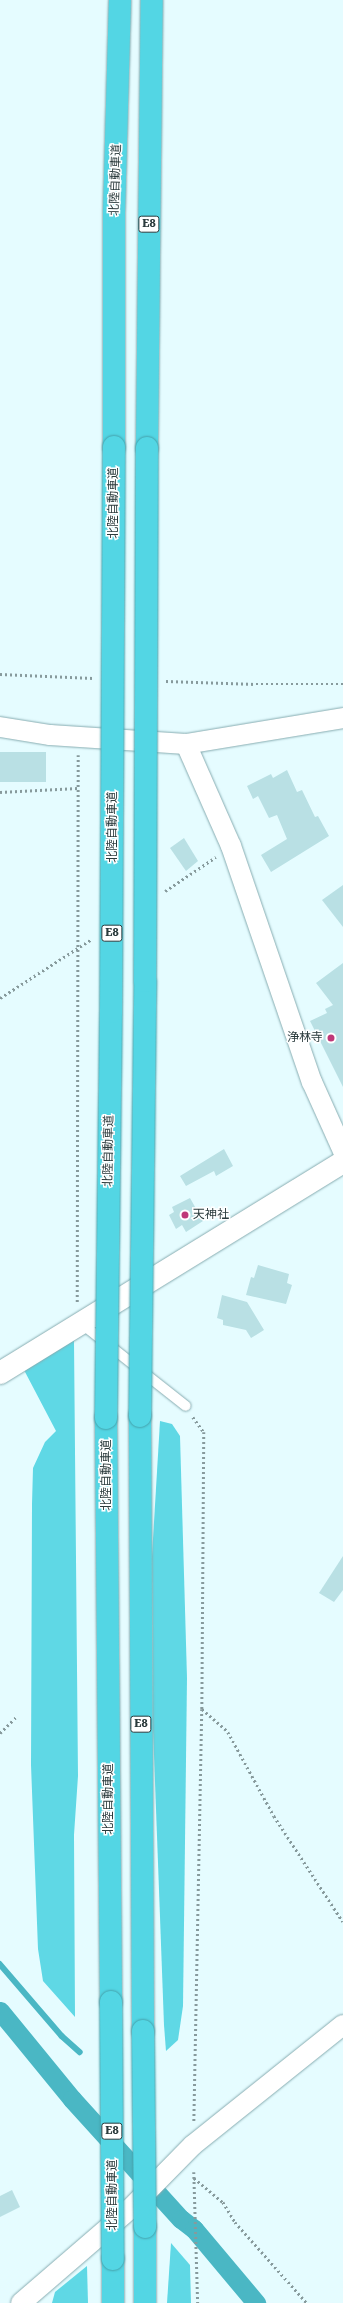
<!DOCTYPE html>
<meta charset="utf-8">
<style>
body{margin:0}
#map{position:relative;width:343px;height:2303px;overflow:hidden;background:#e5fcff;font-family:"Roboto Serif","Noto Sans JP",serif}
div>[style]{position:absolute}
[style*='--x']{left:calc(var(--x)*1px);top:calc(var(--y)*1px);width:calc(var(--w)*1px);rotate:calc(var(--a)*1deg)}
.green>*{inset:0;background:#5fd8e5}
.stream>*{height:5.5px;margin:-2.75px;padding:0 2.75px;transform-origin:2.75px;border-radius:2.75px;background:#4ab7c4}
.canal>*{height:19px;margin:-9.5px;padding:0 9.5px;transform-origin:9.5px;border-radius:9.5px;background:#4ab7c4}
.building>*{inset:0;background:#b9e0e4;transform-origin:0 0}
.path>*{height:2.5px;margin-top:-1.25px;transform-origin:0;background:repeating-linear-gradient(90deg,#879a9c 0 2px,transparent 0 5px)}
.roads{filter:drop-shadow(0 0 1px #87acb1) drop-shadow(0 0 1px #87acb1)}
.lane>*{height:10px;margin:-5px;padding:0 5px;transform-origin:5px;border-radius:5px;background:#fff}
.street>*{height:20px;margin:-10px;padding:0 10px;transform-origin:10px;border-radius:10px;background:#fff}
.secondary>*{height:22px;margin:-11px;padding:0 11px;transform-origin:11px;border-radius:11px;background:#fff}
.highway>*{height:22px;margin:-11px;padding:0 11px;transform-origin:11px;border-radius:11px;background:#53d6e4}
.bridges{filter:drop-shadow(0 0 1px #45a0aa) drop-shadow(0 0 1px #45a0aa)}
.highway-bridge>*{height:22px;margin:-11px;padding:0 11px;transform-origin:11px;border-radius:11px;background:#53d6e4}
.dots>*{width:11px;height:11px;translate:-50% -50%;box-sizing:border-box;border:2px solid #fff;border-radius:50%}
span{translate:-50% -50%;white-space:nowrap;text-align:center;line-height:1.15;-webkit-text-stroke:3px #fff;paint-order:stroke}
.shield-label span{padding:1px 3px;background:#fff;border:1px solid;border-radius:3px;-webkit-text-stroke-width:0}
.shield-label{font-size:11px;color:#2b3b3d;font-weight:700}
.street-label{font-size:12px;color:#2b3b3d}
.poi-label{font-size:12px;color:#2b3b3d}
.right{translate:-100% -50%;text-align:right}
.left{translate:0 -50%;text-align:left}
</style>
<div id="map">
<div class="green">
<div style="clip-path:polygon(76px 1338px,74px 1341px,78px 1776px,74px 1835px,75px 2017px,43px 1981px,38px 1949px,31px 1765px,32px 1504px,33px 1468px,45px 1442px,56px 1431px,24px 1370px)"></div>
<div style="clip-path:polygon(160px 1421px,172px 1424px,180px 1436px,187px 1678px,183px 2006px,178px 2040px,166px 2051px,164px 2025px,153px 1728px,152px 1556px)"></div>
<div style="clip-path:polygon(171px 2243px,190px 2265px,191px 2303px,167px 2303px)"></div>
<div style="clip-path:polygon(87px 2266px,88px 2303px,52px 2303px,55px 2292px)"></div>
</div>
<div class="stream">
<div style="--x:0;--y:1964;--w:95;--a:49.3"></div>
<div style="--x:62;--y:2036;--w:24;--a:42"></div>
</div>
<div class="canal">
<div style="--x:0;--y:2011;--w:114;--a:50.7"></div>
<div style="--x:72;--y:2099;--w:162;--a:47.8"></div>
<div style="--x:181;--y:2219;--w:16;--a:38"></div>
<div style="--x:194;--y:2229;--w:97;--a:50"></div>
</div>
<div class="building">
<div style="left:0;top:752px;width:46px;height:30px"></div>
<div style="clip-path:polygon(287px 770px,297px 792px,302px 790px,315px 817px,318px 816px,329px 836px,271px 872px,261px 855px,287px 839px,277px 815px,269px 818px,258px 796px,253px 799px,247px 786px,271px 774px,273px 778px)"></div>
<div style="clip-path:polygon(184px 838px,198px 861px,186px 871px,170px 848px)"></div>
<div style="clip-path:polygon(343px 885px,343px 927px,322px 900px)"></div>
<div style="clip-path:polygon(343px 963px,343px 1087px,310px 1021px,327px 1013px,325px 1009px,333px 1005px,316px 983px)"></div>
<div style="clip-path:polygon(224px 1149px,233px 1166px,216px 1176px,214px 1171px,186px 1186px,180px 1176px)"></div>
<div style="clip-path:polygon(190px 1198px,203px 1221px,186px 1232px,182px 1225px,176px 1229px,169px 1215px,174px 1212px,172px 1207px)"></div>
<div style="clip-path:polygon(258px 1265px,289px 1274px,287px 1283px,292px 1285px,286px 1304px,246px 1295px,251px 1277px,254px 1278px)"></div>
<div style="clip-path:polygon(222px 1295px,247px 1302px,264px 1330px,251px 1338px,246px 1330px,223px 1325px,223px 1320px,217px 1318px)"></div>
<div style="clip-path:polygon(343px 1556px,343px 1590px,334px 1602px,319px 1593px)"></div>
<div style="clip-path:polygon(12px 2190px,20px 2207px,0 2217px,0 2196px)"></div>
</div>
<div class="path">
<div style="--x:0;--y:674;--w:93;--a:2.5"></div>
<div style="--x:166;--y:681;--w:90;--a:1.9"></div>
<div style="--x:256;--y:684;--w:87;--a:0"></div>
<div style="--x:0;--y:792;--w:78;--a:-2.9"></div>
<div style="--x:165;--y:891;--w:61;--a:-33.7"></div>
<div style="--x:0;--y:998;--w:109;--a:-32.7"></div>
<div style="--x:77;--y:1302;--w:547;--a:-89.9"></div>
<div style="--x:193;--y:1417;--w:19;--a:54"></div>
<div style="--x:204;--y:1432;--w:277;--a:90.4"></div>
<div style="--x:202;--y:1709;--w:412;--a:91.1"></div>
<div style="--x:202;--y:1709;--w:35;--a:41"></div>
<div style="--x:228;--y:1732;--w:96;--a:61.3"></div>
<div style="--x:274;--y:1816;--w:126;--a:56.9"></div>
<div style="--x:0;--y:1733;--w:24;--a:-45"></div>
<div style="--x:194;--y:2172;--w:131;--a:88.3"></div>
<div style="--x:194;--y:2178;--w:38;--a:40"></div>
<div style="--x:223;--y:2202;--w:23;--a:59"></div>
<div style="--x:235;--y:2222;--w:108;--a:48.4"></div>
</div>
<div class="roads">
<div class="lane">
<div style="--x:82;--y:1324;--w:132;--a:38.3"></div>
</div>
<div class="street">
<div style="--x:0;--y:727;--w:51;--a:9.1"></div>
<div style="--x:50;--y:735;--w:136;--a:3.8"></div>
<div style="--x:186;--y:744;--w:159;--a:-9.4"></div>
<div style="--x:186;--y:744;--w:111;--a:66.2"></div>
<div style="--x:231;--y:846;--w:250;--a:71.1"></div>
<div style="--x:312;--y:1082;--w:76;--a:65.8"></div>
<div style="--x:21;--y:2303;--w:145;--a:-40.8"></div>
<div style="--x:131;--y:2208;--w:88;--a:-45.5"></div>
<div style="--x:193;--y:2145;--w:192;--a:-38.7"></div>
</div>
<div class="secondary">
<div style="--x:0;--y:1373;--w:403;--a:-31.6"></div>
</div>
<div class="highway">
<div style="--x:114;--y:447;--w:234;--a:-90"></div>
<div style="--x:114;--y:213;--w:213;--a:-88.4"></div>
<div style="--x:147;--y:448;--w:448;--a:-89.4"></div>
<div style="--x:140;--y:1416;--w:615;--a:89.72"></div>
<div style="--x:106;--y:1418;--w:584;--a:89.51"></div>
<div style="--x:113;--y:2303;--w:44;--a:-90"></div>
<div style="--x:145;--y:2303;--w:76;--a:-90"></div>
</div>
</div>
<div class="bridges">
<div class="highway-bridge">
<div style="--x:140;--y:1416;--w:435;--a:-89.3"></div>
<div style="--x:145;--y:981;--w:533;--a:-89.79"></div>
<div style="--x:106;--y:1418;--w:406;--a:-89.3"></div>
<div style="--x:111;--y:1012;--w:565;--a:-89.7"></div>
<div style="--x:111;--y:2002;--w:257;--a:89.6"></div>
<div style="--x:143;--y:2031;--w:196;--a:89.4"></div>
</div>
</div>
<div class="dots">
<div style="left:331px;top:1038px;background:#bf3878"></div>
<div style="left:185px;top:1215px;background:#bf3878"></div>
</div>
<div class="shield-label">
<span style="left:149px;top:224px">E8</span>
<span style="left:112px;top:933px">E8</span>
<span style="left:141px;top:1724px">E8</span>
<span style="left:112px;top:2131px">E8</span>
</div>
<div class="street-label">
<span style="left:116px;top:180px;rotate:-88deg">北陸自動車道</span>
<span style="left:114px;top:503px;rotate:-90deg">北陸自動車道</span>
<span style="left:113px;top:827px;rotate:-90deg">北陸自動車道</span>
<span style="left:109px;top:1151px;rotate:-89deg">北陸自動車道</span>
<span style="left:107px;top:1475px;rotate:-90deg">北陸自動車道</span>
<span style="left:109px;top:1799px;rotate:-90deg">北陸自動車道</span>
<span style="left:113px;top:2195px;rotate:-90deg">北陸自動車道</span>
</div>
<div class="poi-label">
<span class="right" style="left:323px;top:1038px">浄林寺</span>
<span class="left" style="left:193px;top:1215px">天神社</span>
</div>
</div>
